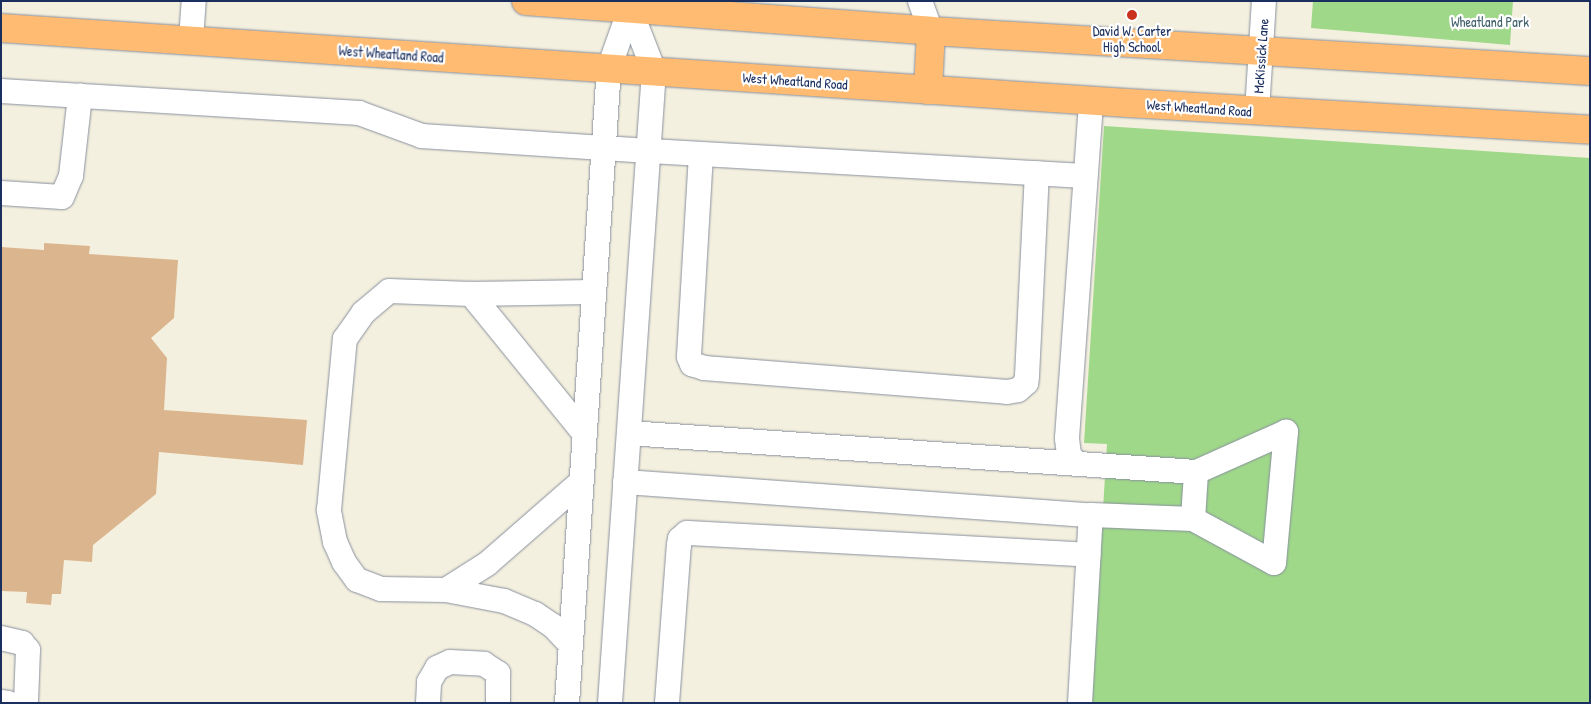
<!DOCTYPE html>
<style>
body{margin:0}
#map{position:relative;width:1591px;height:704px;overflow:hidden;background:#f4f0df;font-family:"Patrick Hand",sans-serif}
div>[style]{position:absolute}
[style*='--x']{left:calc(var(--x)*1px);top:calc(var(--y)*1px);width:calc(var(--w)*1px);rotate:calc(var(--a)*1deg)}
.green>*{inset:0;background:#a0d88a}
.building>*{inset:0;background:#dbb58d}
.roads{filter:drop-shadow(0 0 1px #88909e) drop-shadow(0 0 1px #88909e)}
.minor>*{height:24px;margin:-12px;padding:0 12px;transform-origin:12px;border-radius:12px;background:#fff}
.major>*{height:28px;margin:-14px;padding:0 14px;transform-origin:14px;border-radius:14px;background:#ffbb71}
.dots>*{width:14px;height:14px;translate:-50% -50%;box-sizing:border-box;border:2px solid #fff;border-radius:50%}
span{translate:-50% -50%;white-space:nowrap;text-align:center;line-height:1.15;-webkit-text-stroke:4.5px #fff;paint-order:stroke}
.park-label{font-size:14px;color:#43626b}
.poi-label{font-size:14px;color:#1b2f5e}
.street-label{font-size:14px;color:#1b2f5e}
.frame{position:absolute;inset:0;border:2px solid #1b2f5e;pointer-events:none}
</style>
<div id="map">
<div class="green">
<div style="clip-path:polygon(1313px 1px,1513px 1px,1510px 45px,1311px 28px)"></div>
<div style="clip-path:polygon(1104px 126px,1590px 158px,1590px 703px,1091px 703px,1107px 444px,1084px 443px)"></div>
</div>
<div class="building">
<div style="clip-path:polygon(44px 243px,90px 246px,89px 254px,178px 260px,174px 318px,151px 338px,167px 358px,164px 410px,307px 420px,303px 465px,159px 452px,156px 494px,93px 545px,92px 562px,64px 560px,61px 594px,52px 594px,51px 605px,26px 603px,27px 592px,1px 591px,1px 247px,44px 250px)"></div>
</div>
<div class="roads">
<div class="minor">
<div style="--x:920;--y:1;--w:32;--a:70"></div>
<div style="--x:191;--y:40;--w:39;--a:-86"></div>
<div style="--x:1;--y:91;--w:359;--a:3.5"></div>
<div style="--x:359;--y:113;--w:67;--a:20.1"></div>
<div style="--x:422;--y:136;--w:227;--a:3.8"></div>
<div style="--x:649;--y:151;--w:437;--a:3.3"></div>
<div style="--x:1257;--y:111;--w:110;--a:-86.4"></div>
<div style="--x:701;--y:154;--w:203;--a:93.4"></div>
<div style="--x:689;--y:357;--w:8;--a:67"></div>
<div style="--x:692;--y:364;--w:13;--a:18"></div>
<div style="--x:704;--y:368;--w:304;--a:4.5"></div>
<div style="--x:1007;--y:392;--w:11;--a:-10"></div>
<div style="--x:1018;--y:390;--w:11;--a:-41"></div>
<div style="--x:1026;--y:383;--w:7;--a:-82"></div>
<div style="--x:1027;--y:376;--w:203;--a:-87.2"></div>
<div style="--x:1;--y:193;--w:61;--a:3.8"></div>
<div style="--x:62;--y:197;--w:23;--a:-67"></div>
<div style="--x:71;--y:176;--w:81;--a:-83.6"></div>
<div style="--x:471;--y:294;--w:179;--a:50.9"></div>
<div style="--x:1076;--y:463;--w:11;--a:-131"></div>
<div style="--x:1069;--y:455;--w:17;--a:-97"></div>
<div style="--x:1067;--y:438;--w:338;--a:-85.9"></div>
<div style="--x:625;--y:482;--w:467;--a:4.1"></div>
<div style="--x:1091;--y:515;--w:102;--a:2.2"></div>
<div style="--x:1193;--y:519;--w:92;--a:28.5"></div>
<div style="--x:1274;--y:563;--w:132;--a:-84.8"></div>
<div style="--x:1286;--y:432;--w:98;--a:156"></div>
<div style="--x:1196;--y:472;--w:568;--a:-176.07"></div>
<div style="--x:1193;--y:519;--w:47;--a:-86.3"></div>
<div style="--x:446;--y:590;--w:49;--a:-32.4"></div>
<div style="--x:487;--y:564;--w:125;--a:-41.1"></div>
<div style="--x:1;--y:638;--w:22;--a:13"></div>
<div style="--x:22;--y:643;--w:9;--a:49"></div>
<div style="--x:28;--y:650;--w:53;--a:92.2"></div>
<div style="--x:570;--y:644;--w:25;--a:-133"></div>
<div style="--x:553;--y:626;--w:22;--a:-146"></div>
<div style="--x:535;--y:614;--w:34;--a:-157"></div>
<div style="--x:504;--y:601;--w:59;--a:-169.3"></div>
<div style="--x:446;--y:590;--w:65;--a:-179.1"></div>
<div style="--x:381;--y:589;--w:26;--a:-159"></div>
<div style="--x:357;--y:580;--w:22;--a:-126"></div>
<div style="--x:344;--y:562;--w:22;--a:-114"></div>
<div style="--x:335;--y:542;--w:33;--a:-101"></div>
<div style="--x:329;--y:510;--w:172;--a:-84.7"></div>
<div style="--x:345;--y:339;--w:32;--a:-55"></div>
<div style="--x:363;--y:313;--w:34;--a:-40"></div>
<div style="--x:389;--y:291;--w:82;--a:2.1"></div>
<div style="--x:471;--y:294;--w:121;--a:-0.9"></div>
<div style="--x:1;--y:702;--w:7;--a:8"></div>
<div style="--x:428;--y:703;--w:21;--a:-87"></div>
<div style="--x:429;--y:682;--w:16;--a:-60"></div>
<div style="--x:437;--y:668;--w:14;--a:-25"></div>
<div style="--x:450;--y:662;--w:34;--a:3"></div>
<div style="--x:484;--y:664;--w:17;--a:33"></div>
<div style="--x:498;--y:673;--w:30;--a:90"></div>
<div style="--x:567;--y:703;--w:636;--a:-86.22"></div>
<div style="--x:609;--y:68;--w:63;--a:-70.4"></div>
<div style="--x:610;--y:703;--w:634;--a:-86.02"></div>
<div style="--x:654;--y:71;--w:66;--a:-111.2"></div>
<div style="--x:667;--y:703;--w:158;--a:-85.7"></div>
<div style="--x:679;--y:545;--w:6;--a:-81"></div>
<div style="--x:680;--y:539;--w:9;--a:-41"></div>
<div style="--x:687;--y:533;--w:402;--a:3.1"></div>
<div style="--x:1080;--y:703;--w:188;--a:-86.7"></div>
</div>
<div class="major">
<div style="--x:526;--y:1;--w:406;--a:4.2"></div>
<div style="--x:931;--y:31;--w:660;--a:3.47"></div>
<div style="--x:1;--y:28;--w:1129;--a:3.81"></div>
<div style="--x:1128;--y:103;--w:463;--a:3.3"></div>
<div style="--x:928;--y:90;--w:59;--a:-87.1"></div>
</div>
</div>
<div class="dots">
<div style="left:1132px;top:15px;background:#c8321e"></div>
</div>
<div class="park-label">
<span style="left:1490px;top:22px">Wheatland Park</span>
</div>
<div class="poi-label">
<span style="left:1132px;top:39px">David W. Carter<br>High School</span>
</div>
<div class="street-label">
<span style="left:391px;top:54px;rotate:4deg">West Wheatland Road</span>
<span style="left:1261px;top:56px;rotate:-86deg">McKissick Lane</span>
<span style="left:795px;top:81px;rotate:4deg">West Wheatland Road</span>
<span style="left:1199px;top:108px;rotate:4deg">West Wheatland Road</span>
</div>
<div class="frame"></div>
</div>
